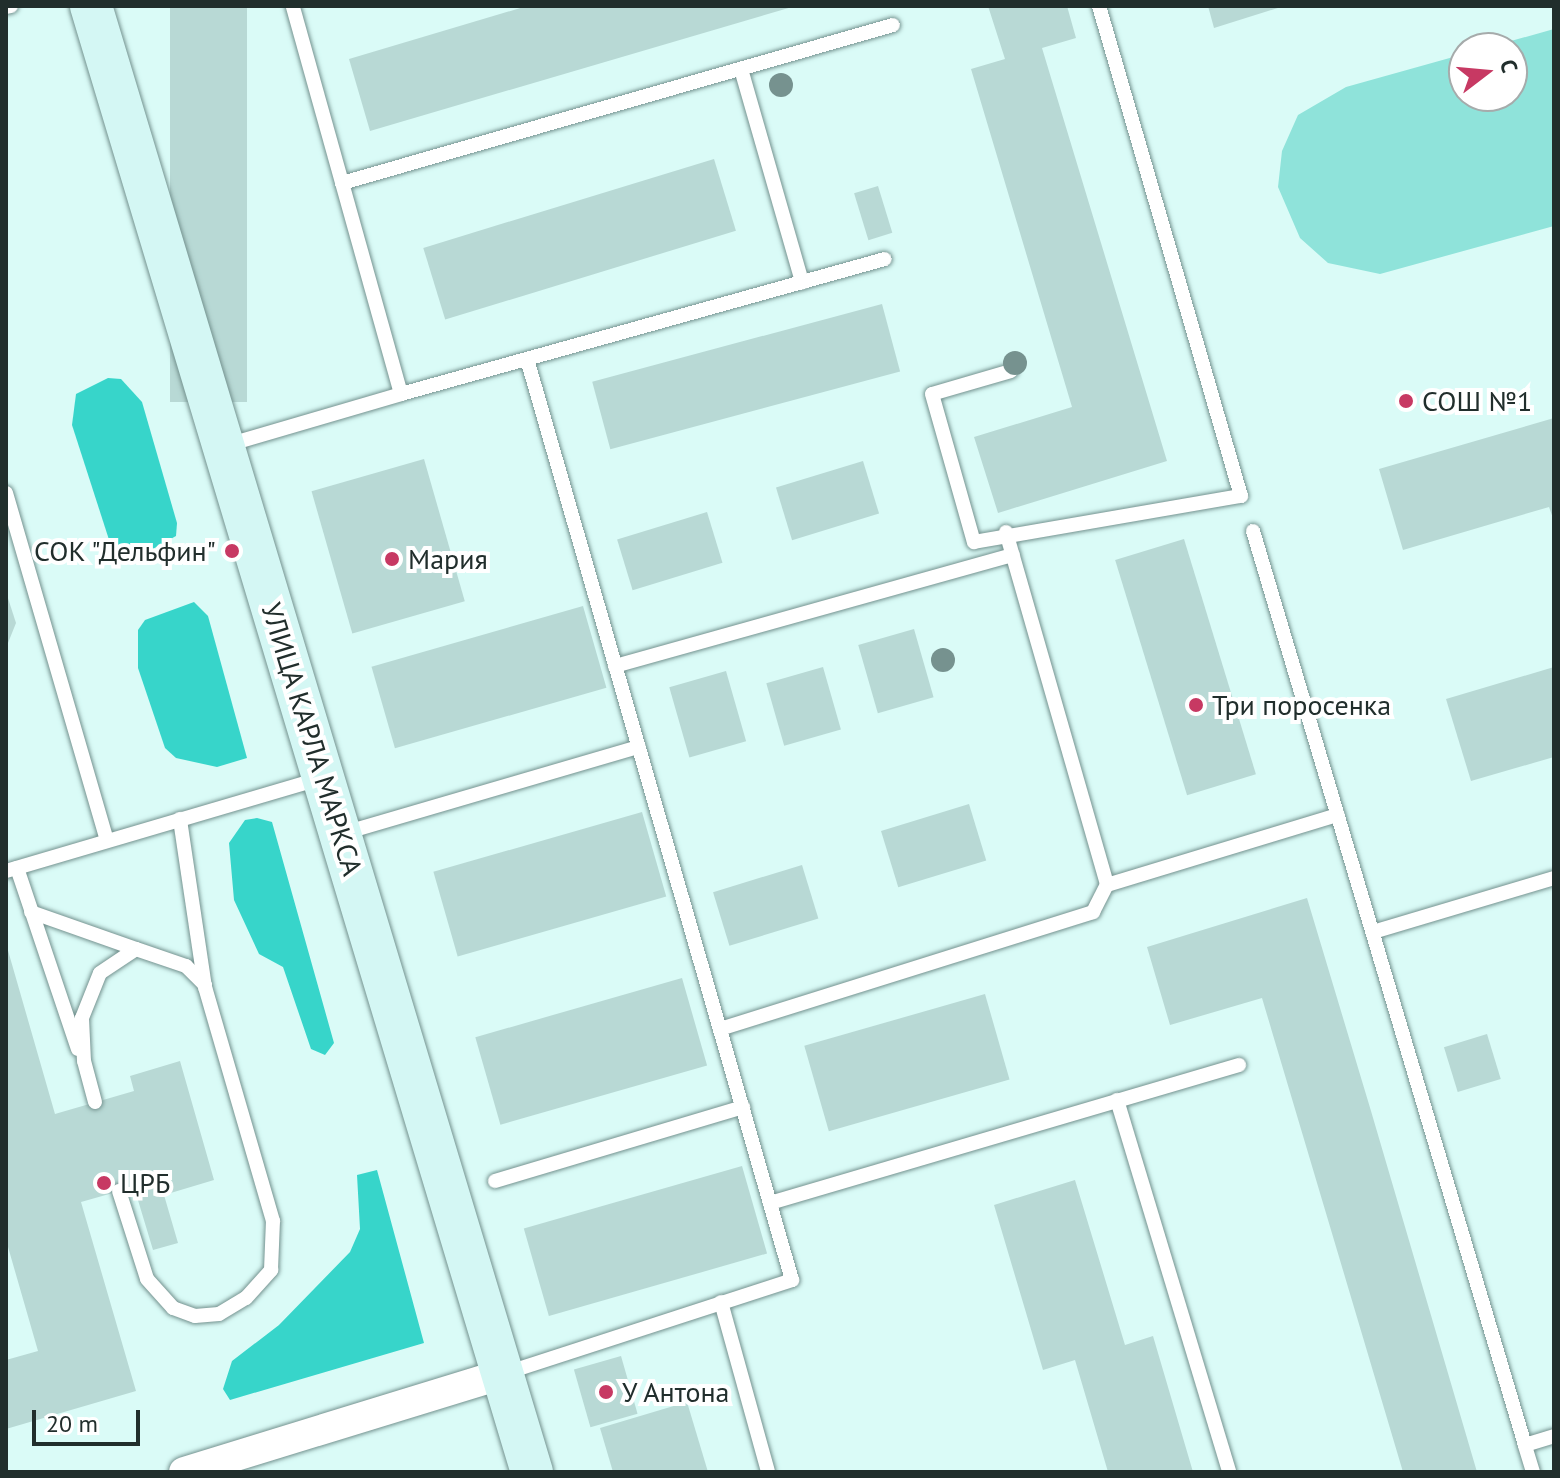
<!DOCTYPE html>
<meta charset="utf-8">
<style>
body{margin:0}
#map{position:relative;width:1560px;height:1478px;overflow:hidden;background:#dafbf7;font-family:"PT Sans",sans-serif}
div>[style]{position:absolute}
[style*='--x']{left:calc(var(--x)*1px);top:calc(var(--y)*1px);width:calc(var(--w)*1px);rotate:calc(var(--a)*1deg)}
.green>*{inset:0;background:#8fe3da}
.forest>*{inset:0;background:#37d5ca}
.building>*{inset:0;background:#b8d9d5;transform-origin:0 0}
.roads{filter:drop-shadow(0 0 2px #74928f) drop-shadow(0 0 2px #74928f)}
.lane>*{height:14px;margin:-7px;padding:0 7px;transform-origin:7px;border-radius:7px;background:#fff}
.street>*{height:30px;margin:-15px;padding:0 15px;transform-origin:15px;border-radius:15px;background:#fff}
.secondary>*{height:42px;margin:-21px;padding:0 21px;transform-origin:21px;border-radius:21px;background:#d4f7f4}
.trees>*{width:24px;height:24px;margin:-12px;border-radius:50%;background:#76928f}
.dots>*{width:22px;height:22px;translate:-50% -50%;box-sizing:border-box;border:4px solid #fff;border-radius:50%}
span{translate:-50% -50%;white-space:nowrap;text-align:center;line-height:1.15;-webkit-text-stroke:8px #fff;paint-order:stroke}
.poi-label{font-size:28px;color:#212e2c}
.left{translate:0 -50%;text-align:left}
.right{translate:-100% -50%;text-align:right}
.street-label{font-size:28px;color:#212e2c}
.frame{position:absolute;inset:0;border:8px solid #212e2c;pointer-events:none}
.north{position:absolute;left:1448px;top:32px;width:80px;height:80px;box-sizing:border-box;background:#fff;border:2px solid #a6abab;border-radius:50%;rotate:74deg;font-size:22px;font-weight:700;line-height:32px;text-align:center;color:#212e2c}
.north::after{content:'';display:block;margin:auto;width:28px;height:36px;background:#c73963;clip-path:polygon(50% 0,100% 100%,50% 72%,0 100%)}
.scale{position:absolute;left:32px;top:1410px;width:108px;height:36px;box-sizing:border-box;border:4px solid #212e2c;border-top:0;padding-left:10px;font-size:24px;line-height:28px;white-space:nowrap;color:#212e2c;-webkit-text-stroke:6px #fff;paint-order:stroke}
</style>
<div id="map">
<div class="green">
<div style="clip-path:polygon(1554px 29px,1554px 226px,1380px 274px,1328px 263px,1300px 238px,1278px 187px,1282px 151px,1298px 115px,1346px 87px,1464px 54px,1464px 96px,1512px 96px,1512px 48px,1486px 48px)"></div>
</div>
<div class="forest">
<div style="clip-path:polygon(108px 378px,121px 379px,142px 402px,177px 523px,176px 536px,151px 550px,121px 555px,112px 549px,72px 425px,76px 394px)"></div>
<div style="clip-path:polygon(194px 602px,208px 616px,247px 758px,217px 767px,176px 758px,165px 748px,138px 668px,138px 630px,145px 620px)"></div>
<div style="clip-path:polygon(257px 818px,272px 822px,334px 1043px,325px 1055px,311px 1049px,283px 967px,259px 954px,234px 900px,229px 843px,245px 820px)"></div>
<div style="clip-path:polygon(377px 1170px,424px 1343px,230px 1400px,223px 1389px,232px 1361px,279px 1325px,350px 1252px,360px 1229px,357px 1175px)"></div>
</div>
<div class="building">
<div style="left:170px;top:6px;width:77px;height:396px"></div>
<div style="clip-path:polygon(527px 6px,792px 6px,792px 7px,370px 131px,349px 59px)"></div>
<div style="clip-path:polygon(988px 6px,1067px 6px,1076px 38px,1042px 48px,1167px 461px,998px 513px,974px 437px,1072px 407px,971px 69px,1005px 59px)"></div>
<div style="clip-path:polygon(1208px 6px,1281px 6px,1281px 7px,1214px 28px)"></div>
<div style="left:714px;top:159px;width:75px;height:304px;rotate:73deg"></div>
<div style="left:878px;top:186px;width:49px;height:25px;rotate:73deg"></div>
<div style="left:882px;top:304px;width:70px;height:300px;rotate:75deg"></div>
<div style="clip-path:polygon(1554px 418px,1554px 521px,1549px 507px,1403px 550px,1379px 469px)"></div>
<div style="left:424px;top:459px;width:148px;height:117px;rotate:74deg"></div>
<div style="left:863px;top:461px;width:55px;height:91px;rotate:73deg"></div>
<div style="left:707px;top:512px;width:53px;height:94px;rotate:73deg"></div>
<div style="left:1184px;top:539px;width:246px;height:72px;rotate:73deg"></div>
<div style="clip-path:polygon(6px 592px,16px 623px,6px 648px)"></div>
<div style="left:583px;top:606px;width:85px;height:220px;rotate:74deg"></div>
<div style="left:914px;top:629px;width:71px;height:58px;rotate:74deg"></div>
<div style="left:823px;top:667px;width:65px;height:59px;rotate:74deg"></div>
<div style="clip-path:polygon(1554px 667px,1554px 757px,1471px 781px,1446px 699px)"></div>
<div style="left:726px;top:671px;width:73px;height:59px;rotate:74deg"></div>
<div style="left:969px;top:804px;width:59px;height:92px;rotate:73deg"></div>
<div style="left:642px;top:812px;width:88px;height:217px;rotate:74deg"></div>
<div style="left:802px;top:865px;width:56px;height:93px;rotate:73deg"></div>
<div style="clip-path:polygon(1307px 898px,1371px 1111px,1477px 1472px,1403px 1472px,1262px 998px,1170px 1025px,1147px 947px)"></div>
<div style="clip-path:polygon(7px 947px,55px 1114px,134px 1091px,130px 1076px,180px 1061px,214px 1180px,164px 1195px,178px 1243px,153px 1250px,134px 1187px,81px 1202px,136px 1391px,6px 1429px,6px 1360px,38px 1351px,6px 1240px)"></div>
<div style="left:682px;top:978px;width:91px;height:215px;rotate:74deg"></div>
<div style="left:985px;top:994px;width:89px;height:188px;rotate:74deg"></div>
<div style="left:1487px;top:1034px;width:47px;height:45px;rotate:73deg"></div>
<div style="left:742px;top:1166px;width:91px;height:227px;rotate:74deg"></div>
<div style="clip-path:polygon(1075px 1180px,1125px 1345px,1153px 1336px,1193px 1472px,1108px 1472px,1075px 1360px,1043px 1370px,994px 1205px)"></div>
<div style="left:621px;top:1356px;width:60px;height:49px;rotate:74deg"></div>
<div style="clip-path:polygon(687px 1402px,708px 1472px,613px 1472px,600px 1428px)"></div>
</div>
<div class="roads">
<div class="lane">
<div style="--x:6;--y:7;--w:5;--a:-11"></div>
<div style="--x:741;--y:69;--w:222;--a:74"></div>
<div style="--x:342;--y:183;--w:573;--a:-16"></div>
<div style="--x:1011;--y:371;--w:82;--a:163.8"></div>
<div style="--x:932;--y:394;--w:154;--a:74.2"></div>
<div style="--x:974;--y:542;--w:271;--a:-9.8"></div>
<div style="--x:1241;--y:496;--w:510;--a:-106.16"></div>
<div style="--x:401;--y:394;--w:502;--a:-15.59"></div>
<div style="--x:227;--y:445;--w:181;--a:-16.3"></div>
<div style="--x:401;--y:394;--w:403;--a:-105.6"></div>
<div style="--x:6;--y:493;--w:362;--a:73.8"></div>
<div style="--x:1253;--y:531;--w:954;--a:73.43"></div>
<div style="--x:1006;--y:532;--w:367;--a:74"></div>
<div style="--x:1107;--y:885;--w:241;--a:-16.9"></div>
<div style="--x:615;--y:666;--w:413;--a:-15.6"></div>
<div style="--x:344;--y:833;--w:307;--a:-16.3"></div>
<div style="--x:17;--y:868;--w:191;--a:71.4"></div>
<div style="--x:6;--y:871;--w:326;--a:-16.4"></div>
<div style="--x:31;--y:912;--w:111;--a:19.4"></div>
<div style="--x:1373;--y:932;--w:189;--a:-16.6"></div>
<div style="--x:720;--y:1029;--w:391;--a:-17.4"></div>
<div style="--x:1093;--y:912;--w:30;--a:-63"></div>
<div style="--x:1117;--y:1100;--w:388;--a:73.2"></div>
<div style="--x:95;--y:1102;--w:42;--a:-105"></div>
<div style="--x:84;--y:1061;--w:43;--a:-92.7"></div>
<div style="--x:82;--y:1018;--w:48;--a:-68.2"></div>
<div style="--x:100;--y:973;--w:43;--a:-33.7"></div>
<div style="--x:136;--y:949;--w:53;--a:18.8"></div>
<div style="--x:186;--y:966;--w:27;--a:45"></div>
<div style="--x:495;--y:1181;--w:259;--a:-16.6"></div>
<div style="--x:119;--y:1191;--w:92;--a:72.3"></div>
<div style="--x:147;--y:1279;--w:39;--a:48"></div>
<div style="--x:173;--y:1308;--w:23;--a:20"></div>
<div style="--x:195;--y:1316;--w:24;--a:-5"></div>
<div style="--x:219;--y:1314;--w:31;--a:-31"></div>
<div style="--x:246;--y:1298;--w:38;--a:-48"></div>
<div style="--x:271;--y:1270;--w:49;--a:-87.7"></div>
<div style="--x:273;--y:1221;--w:244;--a:-106.2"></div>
<div style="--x:205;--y:987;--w:170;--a:-98.5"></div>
<div style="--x:770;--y:1203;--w:489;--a:-16.4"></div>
<div style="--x:721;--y:1302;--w:176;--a:74.5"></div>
<div style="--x:506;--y:1373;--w:301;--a:-18"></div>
<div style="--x:792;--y:1280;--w:958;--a:-106.05"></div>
<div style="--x:1533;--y:1472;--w:28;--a:-107"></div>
<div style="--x:1525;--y:1445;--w:30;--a:-17"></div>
</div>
<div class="street">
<div style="--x:184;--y:1472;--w:334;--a:-17.1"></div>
</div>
<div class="secondary">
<div style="--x:91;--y:6;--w:1531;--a:73.26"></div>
</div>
</div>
<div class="trees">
<div style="left:781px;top:85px"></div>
<div style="left:1015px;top:363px"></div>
<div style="left:943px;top:660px"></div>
</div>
<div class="dots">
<div style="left:1406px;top:401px;background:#c73963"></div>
<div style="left:232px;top:551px;background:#c73963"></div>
<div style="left:392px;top:559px;background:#c73963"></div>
<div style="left:1196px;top:705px;background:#c73963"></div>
<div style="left:104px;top:1183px;background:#c73963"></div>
<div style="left:606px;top:1392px;background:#c73963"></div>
</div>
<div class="poi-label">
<span class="left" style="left:1422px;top:401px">СОШ №1</span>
<span class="right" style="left:216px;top:551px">СОК "Дельфин"</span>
<span class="left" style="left:408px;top:559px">Мария</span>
<span class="left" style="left:1212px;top:705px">Три поросенка</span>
<span class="left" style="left:120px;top:1183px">ЦРБ</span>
<span class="left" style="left:622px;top:1392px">У Антона</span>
</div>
<div class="street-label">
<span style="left:312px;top:739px;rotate:73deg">УЛИЦА КАРЛА МАРКСА</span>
</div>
<div class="frame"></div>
<div class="north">С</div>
<div class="scale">20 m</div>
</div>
